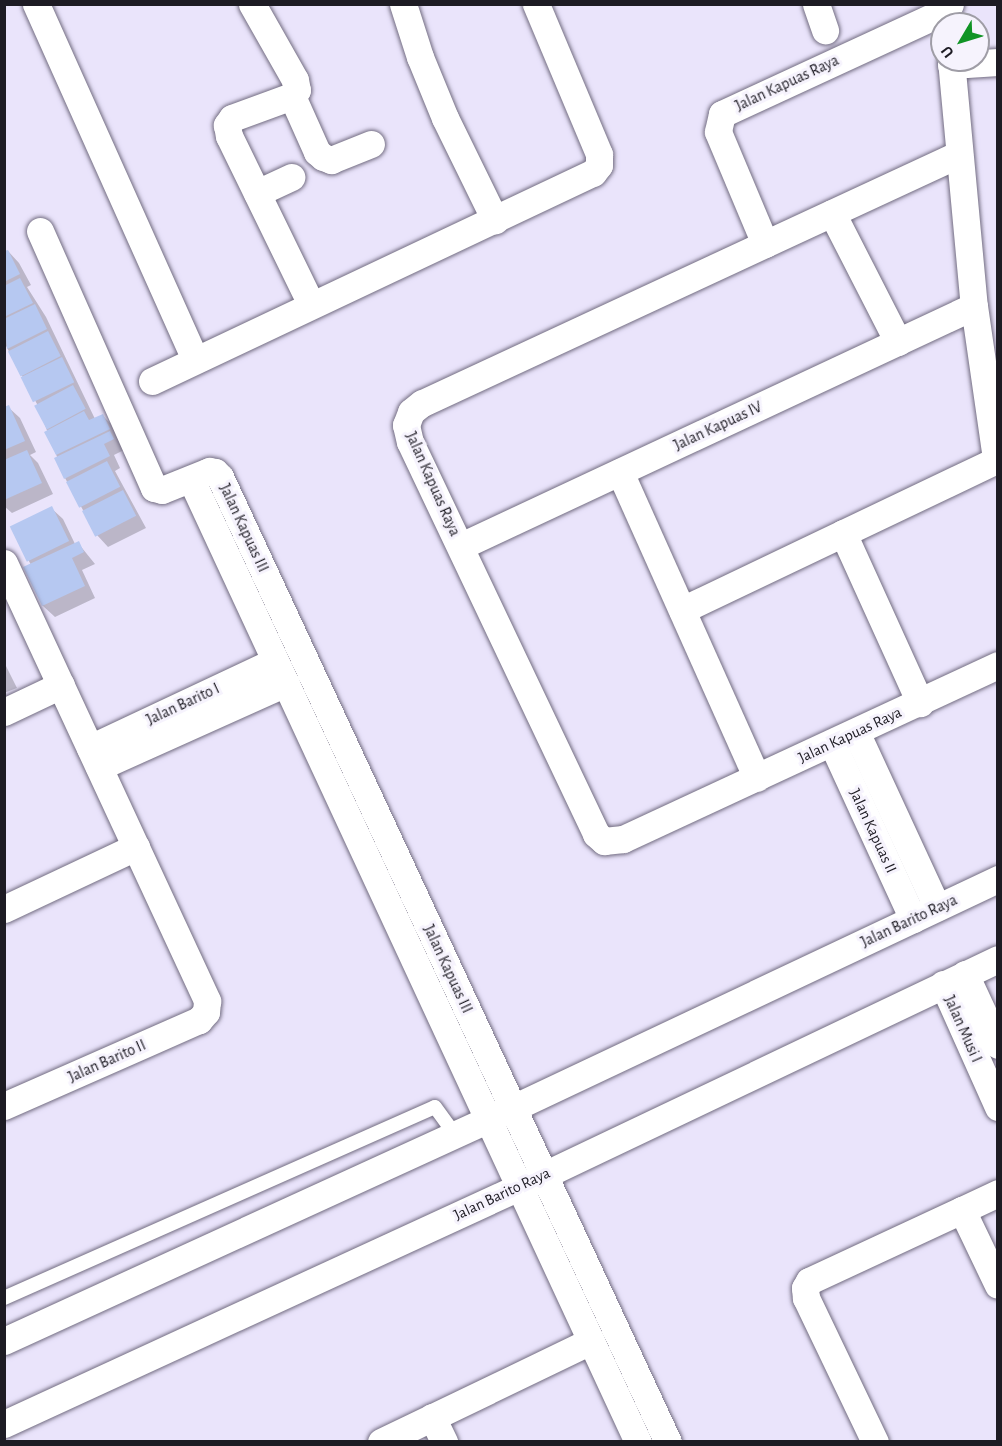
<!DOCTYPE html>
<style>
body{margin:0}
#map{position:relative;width:1002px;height:1446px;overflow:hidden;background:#eae4fb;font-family:"Alegreya Sans",sans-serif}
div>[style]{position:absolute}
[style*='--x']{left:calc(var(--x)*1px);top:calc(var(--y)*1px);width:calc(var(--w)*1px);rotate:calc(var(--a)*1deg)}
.shadow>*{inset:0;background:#0003}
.building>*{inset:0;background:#b6c8f1;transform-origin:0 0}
.roads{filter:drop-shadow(0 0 2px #726c81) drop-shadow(0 0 2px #726c81)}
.lane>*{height:14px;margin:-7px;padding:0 7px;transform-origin:7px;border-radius:7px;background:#fff}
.street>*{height:27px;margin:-13.5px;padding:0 13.5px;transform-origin:13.5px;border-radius:13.5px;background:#fff}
span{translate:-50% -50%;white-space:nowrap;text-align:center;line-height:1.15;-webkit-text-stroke:6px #f6f3fd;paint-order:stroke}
.street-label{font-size:16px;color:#1d1b23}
.frame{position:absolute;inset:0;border:6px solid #1d1b23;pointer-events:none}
.north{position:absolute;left:930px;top:12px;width:60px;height:60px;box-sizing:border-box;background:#f6f3fd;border:2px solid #9f9da6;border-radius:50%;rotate:232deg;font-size:16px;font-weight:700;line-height:24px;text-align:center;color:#1d1b23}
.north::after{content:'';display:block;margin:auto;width:21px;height:27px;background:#119426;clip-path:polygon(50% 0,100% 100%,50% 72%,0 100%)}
</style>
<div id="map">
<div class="shadow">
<div style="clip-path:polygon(8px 251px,19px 263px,31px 285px,27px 287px,46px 317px,95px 419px,102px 415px,114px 427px,124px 450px,114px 455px,120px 468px,115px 471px,146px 528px,108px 547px,97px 535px,65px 478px,37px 404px,4px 342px,4px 253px)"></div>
<div style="clip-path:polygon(8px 407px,20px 418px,36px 452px,30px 455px,38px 463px,53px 494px,12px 513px,4px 506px,4px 409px)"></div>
<div style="clip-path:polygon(51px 508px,63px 519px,75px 544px,78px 543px,95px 564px,82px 570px,95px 598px,55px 617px,43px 606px,25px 568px,31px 565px,11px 527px)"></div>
<div style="clip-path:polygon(4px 662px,17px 688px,4px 693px)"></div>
</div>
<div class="building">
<div style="clip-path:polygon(8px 250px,20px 274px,4px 282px,4px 251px)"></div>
<div style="clip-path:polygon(20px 278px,33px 303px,4px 317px,4px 286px)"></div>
<div style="clip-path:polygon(35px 304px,47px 329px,7px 349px,4px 319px)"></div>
<div style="left:48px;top:331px;width:28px;height:45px;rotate:63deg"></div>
<div style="left:62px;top:357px;width:28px;height:46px;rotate:64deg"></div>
<div style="left:73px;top:385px;width:27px;height:44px;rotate:62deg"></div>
<div style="clip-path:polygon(9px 405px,25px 441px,4px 450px,4px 407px)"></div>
<div style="clip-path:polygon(84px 411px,89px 420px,103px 414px,110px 429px,56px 455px,44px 432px)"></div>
<div style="clip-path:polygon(110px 431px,114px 439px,104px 444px,110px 456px,64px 479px,54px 458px)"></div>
<div style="clip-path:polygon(27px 450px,42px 483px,4px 500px,4px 460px)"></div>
<div style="left:107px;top:461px;width:29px;height:46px;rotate:63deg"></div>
<div style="left:123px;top:490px;width:29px;height:46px;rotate:63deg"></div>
<div style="left:52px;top:506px;width:39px;height:47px;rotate:64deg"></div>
<div style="clip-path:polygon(79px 541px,84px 552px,72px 558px,85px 586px,42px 606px,23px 567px)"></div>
</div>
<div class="roads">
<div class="lane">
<div style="--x:4;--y:1298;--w:471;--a:-23.9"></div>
<div style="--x:435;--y:1107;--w:34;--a:54"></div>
</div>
<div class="street">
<div style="--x:36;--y:4;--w:389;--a:65.9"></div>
<div style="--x:252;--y:4;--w:87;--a:60.5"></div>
<div style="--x:295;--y:80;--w:10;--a:79"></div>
<div style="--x:297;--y:90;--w:8;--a:130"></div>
<div style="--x:292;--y:96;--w:64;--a:159.9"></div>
<div style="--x:232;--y:118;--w:9;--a:126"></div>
<div style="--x:227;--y:125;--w:11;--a:80"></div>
<div style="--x:229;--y:136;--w:187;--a:64"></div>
<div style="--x:403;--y:4;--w:56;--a:72.2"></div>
<div style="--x:420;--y:57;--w:66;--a:67.7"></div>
<div style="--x:445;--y:118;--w:114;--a:63.9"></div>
<div style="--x:816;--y:4;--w:28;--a:71"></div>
<div style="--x:950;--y:4;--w:7;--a:117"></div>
<div style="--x:947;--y:10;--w:248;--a:155.2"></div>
<div style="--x:722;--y:114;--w:18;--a:103"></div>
<div style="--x:718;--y:132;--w:121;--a:67.2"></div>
<div style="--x:765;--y:244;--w:378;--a:155.1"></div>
<div style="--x:422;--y:403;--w:14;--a:141"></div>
<div style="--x:411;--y:412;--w:14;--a:111"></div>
<div style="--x:406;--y:425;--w:17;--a:77"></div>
<div style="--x:410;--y:442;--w:434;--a:64.6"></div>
<div style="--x:596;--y:834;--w:11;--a:41"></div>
<div style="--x:604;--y:841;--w:19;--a:-6"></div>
<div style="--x:623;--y:839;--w:413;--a:-24.9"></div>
<div style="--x:951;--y:60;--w:247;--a:84.7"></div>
<div style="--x:974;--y:306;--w:155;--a:81.8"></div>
<div style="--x:951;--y:65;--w:47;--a:-3.7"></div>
<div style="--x:292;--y:96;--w:61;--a:65.9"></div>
<div style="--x:317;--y:152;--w:8;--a:40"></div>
<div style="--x:323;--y:157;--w:9;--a:21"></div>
<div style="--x:331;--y:160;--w:43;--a:-21.8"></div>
<div style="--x:257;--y:193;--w:38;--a:-25"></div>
<div style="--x:832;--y:213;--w:145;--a:62.9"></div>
<div style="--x:40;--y:231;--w:281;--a:66.1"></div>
<div style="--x:154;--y:488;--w:8;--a:14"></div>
<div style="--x:162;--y:490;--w:51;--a:-22"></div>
<div style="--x:209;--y:471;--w:6;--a:9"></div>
<div style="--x:215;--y:472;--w:7;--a:45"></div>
<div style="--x:220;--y:477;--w:1064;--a:65.1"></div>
<div style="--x:765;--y:244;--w:214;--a:-24.9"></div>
<div style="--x:152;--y:381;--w:488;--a:-25.3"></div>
<div style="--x:593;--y:173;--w:10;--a:-53"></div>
<div style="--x:599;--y:165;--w:11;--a:-90"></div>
<div style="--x:599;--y:154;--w:163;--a:-112.8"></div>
<div style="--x:620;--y:472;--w:335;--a:65.9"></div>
<div style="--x:191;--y:479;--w:1062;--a:65.1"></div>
<div style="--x:843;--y:533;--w:187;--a:65.6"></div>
<div style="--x:461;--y:546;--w:566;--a:-25.07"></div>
<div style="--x:4;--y:563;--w:483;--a:65.1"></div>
<div style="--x:207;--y:1001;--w:11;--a:95"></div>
<div style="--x:206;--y:1012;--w:11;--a:131"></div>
<div style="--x:199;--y:1020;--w:213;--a:156.2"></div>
<div style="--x:682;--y:610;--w:350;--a:-25.5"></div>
<div style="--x:4;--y:712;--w:63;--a:-25.3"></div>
<div style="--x:856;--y:732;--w:193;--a:65.2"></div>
<div style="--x:832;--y:743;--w:194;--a:65.3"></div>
<div style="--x:90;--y:748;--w:204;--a:-25.2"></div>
<div style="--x:99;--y:767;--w:205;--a:-24.2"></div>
<div style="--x:4;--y:909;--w:146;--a:-25.2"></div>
<div style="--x:965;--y:974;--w:78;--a:65.1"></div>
<div style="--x:943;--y:984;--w:135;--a:65.9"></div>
<div style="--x:962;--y:1210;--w:40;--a:-25"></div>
<div style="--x:4;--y:1341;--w:560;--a:-24.6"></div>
<div style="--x:513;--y:1108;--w:536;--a:-25.28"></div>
<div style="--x:432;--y:1417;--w:28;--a:64"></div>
<div style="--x:4;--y:1424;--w:567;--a:-24.71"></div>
<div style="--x:519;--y:1187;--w:530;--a:-25.45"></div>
<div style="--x:381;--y:1442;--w:233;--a:-25.7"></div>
<div style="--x:875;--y:1442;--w:160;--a:-115.6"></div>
<div style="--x:806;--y:1298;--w:10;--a:-96"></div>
<div style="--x:805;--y:1288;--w:8;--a:-60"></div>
<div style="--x:809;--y:1281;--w:169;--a:-24.9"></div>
<div style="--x:962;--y:1210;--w:83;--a:64.4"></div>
</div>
</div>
<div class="street-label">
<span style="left:787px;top:83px;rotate:-25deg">Jalan Kapuas Raya</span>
<span style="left:718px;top:426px;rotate:-25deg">Jalan Kapuas IV</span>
<span style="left:433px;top:484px;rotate:66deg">Jalan Kapuas Raya</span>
<span style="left:244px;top:528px;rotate:65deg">Jalan Kapuas III</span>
<span style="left:183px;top:704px;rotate:-25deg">Jalan Barito I</span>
<span style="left:850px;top:735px;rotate:-25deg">Jalan Kapuas Raya</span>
<span style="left:873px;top:831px;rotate:65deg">Jalan Kapuas II</span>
<span style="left:909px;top:921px;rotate:-25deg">Jalan Barito Raya</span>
<span style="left:448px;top:969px;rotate:65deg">Jalan Kapuas III</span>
<span style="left:963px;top:1029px;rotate:66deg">Jalan Musi I</span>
<span style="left:107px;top:1061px;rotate:-24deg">Jalan Barito II</span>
<span style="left:502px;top:1194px;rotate:-25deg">Jalan Barito Raya</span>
</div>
<div class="frame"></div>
<div class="north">U</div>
</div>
